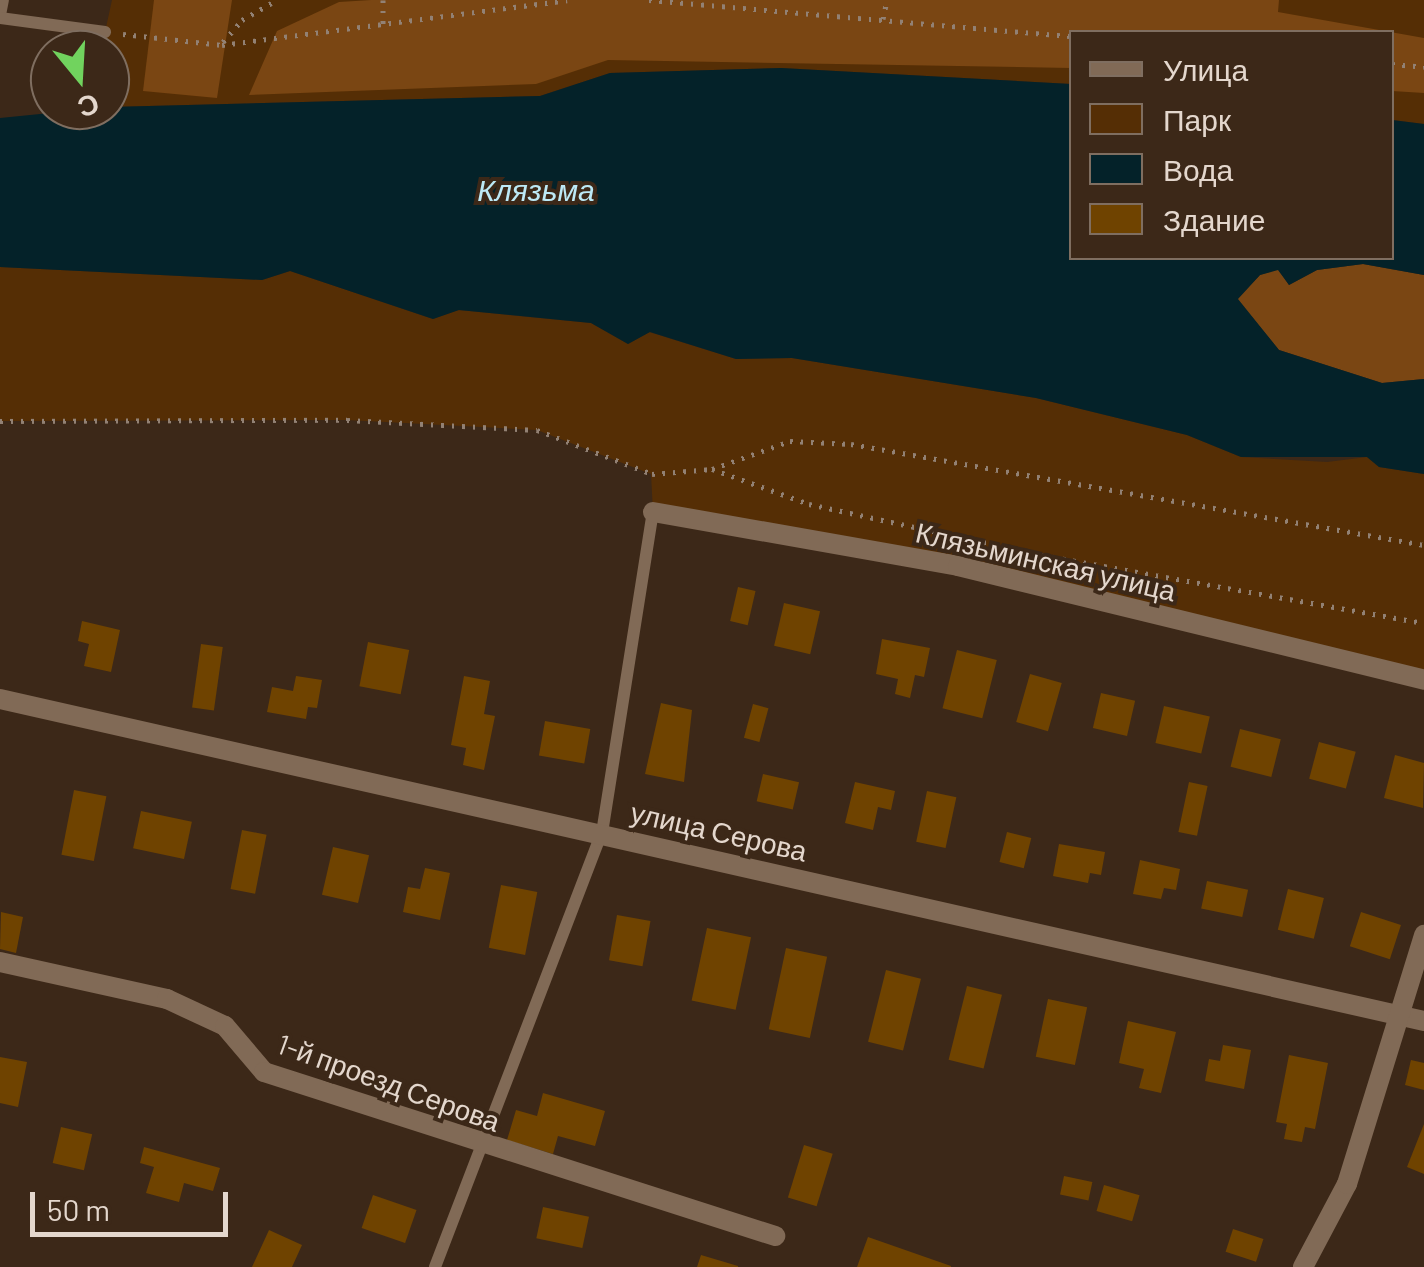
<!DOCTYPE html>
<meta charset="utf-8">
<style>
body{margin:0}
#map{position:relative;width:1424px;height:1267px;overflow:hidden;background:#3c2818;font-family:Barlow,sans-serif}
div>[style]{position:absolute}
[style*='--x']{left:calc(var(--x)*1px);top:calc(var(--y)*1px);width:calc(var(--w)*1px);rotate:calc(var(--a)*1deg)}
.green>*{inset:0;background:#552e05}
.forest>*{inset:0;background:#7a4613}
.water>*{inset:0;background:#042229}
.building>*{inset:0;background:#6f4300;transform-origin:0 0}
.path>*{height:5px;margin-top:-2.5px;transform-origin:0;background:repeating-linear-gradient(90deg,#928174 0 2.5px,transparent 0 10.5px)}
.service>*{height:12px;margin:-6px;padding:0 6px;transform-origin:6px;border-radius:6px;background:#816a56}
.minor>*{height:20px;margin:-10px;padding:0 10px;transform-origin:10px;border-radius:10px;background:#816a56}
span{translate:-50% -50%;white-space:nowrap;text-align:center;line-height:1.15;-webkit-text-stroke:8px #3c2818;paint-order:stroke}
.street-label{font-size:28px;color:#e4d7cd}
.water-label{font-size:30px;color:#bce9f6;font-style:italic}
.legend{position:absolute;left:1069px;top:30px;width:325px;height:230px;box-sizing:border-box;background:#3c2818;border:2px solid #7f6e60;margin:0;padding:12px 18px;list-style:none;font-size:30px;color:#e4d7cd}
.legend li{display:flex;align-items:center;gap:20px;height:50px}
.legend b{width:50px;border:2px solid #7f6e60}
.north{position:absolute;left:30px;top:30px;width:100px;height:100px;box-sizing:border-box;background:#3c2818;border:2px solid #7f6e60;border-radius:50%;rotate:162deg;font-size:28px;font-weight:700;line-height:40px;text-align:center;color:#e4d7cd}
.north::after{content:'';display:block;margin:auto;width:35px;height:45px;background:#71d35e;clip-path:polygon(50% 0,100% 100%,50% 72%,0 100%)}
.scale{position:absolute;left:30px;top:1192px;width:198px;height:45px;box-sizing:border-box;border:5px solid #e4d7cd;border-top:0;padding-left:12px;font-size:30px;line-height:35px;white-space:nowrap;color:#e4d7cd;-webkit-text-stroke:8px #3c2818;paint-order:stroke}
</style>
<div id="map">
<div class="green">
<div style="clip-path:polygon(112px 0,1424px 0,1424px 124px,1392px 120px,1392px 32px,1072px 32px,1071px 84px,781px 68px,610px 73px,540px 96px,110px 107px,105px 32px)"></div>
<div style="clip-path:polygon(0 267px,262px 280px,290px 271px,433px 319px,458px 310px,591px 323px,628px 344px,649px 332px,736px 359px,792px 358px,1036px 398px,1187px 435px,1241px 457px,1327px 462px,1367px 457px,1379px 467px,1424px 474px,1424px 680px,958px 566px,653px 512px,651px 474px,537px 430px,347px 420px,0 421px)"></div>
</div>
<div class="forest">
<div style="clip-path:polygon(154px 0,232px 0,217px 98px,143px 91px)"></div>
<div style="clip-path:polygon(371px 0,1279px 0,1278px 12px,1424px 38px,1424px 93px,1392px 91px,1392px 32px,1072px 32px,1071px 68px,608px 60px,536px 84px,249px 95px,277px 31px,339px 2px)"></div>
<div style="clip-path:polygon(1363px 264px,1424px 275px,1424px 379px,1382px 383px,1279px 350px,1237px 299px,1260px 275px,1278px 269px,1289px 285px,1317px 270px)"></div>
</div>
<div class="water">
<div style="clip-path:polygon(781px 68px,1071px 84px,1072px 258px,1392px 258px,1392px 120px,1424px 124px,1424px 275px,1363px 264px,1317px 270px,1289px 285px,1278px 270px,1260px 275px,1238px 299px,1279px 350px,1382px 383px,1424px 379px,1424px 474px,1379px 467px,1367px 457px,1241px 457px,1187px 435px,1036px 398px,792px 358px,736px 359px,650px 332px,628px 344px,591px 323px,459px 310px,433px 319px,290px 271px,262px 280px,0 267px,0 118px,110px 107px,540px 96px,610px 73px)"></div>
</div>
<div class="building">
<div style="left:738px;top:587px;width:18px;height:35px;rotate:13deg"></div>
<div style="left:784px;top:603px;width:37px;height:44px;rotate:13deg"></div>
<div style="clip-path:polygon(82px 621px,120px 630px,111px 672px,84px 666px,89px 644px,78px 641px)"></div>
<div style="clip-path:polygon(882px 639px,930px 648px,924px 677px,915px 675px,910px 698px,895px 694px,898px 679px,876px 674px)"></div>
<div style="left:368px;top:642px;width:42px;height:45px;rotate:11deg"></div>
<div style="left:201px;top:644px;width:22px;height:64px;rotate:8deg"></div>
<div style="left:957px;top:650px;width:41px;height:60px;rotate:14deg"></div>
<div style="left:1030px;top:674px;width:33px;height:50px;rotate:16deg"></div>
<div style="clip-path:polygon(296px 676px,322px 680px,317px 708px,308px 707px,306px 719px,267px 712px,272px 687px,293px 691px)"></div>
<div style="clip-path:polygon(464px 676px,490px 681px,484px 714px,495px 716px,484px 770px,463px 765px,466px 748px,451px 745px)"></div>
<div style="left:1101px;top:693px;width:35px;height:36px;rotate:13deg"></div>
<div style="clip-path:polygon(661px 703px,692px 710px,684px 782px,645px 774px)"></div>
<div style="left:753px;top:704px;width:16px;height:35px;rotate:15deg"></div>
<div style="left:1164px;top:706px;width:47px;height:38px;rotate:13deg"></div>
<div style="left:545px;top:721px;width:46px;height:35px;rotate:10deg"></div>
<div style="left:1240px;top:729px;width:42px;height:39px;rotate:14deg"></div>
<div style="left:1319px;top:742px;width:38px;height:38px;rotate:15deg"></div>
<div style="clip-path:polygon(1395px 755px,1424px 763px,1423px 808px,1384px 798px)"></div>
<div style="left:763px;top:774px;width:37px;height:28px;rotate:13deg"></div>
<div style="clip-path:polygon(855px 782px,895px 791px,891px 810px,878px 807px,873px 830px,845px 823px)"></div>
<div style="left:1189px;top:782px;width:19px;height:51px;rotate:12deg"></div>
<div style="left:74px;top:790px;width:33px;height:66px;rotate:11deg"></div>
<div style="left:927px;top:791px;width:30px;height:52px;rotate:12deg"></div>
<div style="left:141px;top:811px;width:52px;height:38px;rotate:12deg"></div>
<div style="left:242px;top:830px;width:25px;height:60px;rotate:11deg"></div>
<div style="left:1007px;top:832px;width:25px;height:31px;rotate:14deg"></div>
<div style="clip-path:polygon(1059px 844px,1105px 852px,1101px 875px,1090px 873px,1088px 883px,1053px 876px)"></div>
<div style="left:333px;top:847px;width:37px;height:49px;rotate:13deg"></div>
<div style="clip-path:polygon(1140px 860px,1180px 869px,1176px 890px,1164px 888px,1161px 899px,1133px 894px)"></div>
<div style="clip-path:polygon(425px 868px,450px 873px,440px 920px,403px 912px,408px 887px,420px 889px)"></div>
<div style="left:1207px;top:881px;width:42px;height:28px;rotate:12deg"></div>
<div style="left:501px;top:885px;width:37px;height:64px;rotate:11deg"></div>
<div style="left:1288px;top:889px;width:37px;height:42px;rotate:14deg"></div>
<div style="clip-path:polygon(1px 912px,23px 917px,16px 953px,0 949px)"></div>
<div style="left:1361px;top:912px;width:42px;height:36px;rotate:18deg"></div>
<div style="left:617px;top:915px;width:34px;height:46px;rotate:10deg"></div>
<div style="left:707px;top:928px;width:45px;height:74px;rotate:12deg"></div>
<div style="left:786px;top:948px;width:42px;height:83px;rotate:12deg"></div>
<div style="left:886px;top:970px;width:36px;height:74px;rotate:14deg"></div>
<div style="left:967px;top:986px;width:36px;height:76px;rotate:14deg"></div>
<div style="left:1048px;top:999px;width:40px;height:59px;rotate:12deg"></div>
<div style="clip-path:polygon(1128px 1021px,1176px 1032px,1161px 1093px,1139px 1088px,1144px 1069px,1119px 1063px)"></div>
<div style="clip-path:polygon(1223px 1045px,1251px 1050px,1244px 1089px,1205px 1081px,1209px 1059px,1220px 1061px)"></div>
<div style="clip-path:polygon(1289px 1055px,1328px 1063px,1315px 1129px,1305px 1127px,1302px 1142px,1284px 1139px,1287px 1124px,1276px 1122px)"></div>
<div style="clip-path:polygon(0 1057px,27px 1062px,18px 1107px,0 1103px)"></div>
<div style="clip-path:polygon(1411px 1060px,1424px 1063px,1424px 1090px,1405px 1085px)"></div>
<div style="clip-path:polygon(543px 1093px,605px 1111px,595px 1146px,558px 1136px,553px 1154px,507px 1140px,516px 1110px,537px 1116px)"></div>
<div style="clip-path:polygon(1424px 1124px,1424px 1174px,1407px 1167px)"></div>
<div style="left:61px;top:1127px;width:32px;height:37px;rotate:13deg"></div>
<div style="left:804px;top:1145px;width:30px;height:55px;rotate:17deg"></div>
<div style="clip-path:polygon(144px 1147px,220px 1168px,213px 1191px,184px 1183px,179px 1202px,146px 1193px,154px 1167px,140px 1163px)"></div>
<div style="left:1064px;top:1176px;width:29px;height:19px;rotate:12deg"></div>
<div style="left:1104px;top:1185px;width:37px;height:27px;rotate:16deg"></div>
<div style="left:373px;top:1195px;width:46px;height:35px;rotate:19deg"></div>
<div style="left:543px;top:1207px;width:47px;height:32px;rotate:12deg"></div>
<div style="left:1233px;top:1229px;width:32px;height:24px;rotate:18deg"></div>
<div style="clip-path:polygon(269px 1230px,302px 1245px,292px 1267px,252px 1267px)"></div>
<div style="clip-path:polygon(868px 1237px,951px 1266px,951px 1267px,857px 1267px)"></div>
<div style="clip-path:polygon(701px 1255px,738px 1266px,738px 1267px,697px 1267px)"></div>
</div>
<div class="path">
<div style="--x:383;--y:0;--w:26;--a:90"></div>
<div style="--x:649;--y:0;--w:425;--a:4.9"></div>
<div style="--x:883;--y:19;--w:19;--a:-78"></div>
<div style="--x:123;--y:34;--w:100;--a:6.3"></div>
<div style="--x:222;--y:45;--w:348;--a:-7.4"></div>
<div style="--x:223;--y:42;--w:29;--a:-49"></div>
<div style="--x:242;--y:20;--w:34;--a:-30"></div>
<div style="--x:1392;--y:64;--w:32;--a:5"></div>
<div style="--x:0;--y:421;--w:347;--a:-0.2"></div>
<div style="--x:347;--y:420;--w:190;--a:3"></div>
<div style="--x:537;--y:430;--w:123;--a:20.9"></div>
<div style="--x:652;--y:474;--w:60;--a:-4.8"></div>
<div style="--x:712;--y:469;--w:103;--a:19.8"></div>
<div style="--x:809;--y:504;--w:239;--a:12.3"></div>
<div style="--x:1042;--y:555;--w:388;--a:10.1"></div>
<div style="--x:712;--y:469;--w:83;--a:-19.7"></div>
<div style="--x:790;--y:441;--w:61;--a:2.8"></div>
<div style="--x:851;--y:444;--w:582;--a:10"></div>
</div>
<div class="service">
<div style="--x:0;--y:15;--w:15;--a:-79"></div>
<div style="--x:0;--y:18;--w:106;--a:7.6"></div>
<div style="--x:435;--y:1267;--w:465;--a:-69"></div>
<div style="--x:602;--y:833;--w:325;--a:-81"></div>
</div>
<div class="minor">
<div style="--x:653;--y:512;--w:310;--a:10"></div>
<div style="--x:958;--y:566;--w:480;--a:13.7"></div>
<div style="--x:0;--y:699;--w:1460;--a:12.74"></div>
<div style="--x:0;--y:962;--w:171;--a:12.5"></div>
<div style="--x:167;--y:999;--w:64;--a:25"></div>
<div style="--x:225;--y:1026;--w:60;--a:49.7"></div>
<div style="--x:264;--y:1072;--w:537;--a:17.79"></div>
<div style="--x:1303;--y:1267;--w:94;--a:-62.1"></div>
<div style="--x:1347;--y:1184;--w:261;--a:-72.8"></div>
</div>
<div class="street-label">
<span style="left:1046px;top:561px;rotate:13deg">Клязьминская улица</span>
<span style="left:719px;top:831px;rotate:13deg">улица Серова</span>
<span style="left:389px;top:1082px;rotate:20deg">1-й проезд Серова</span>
</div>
<div class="water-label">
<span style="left:536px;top:189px">Клязьма</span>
</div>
<ul class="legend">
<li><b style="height:12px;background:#816a56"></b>Улица</li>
<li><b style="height:28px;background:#552e05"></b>Парк</li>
<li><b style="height:28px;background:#042229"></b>Вода</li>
<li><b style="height:28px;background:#6f4300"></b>Здание</li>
</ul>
<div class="north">С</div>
<div class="scale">50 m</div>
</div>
